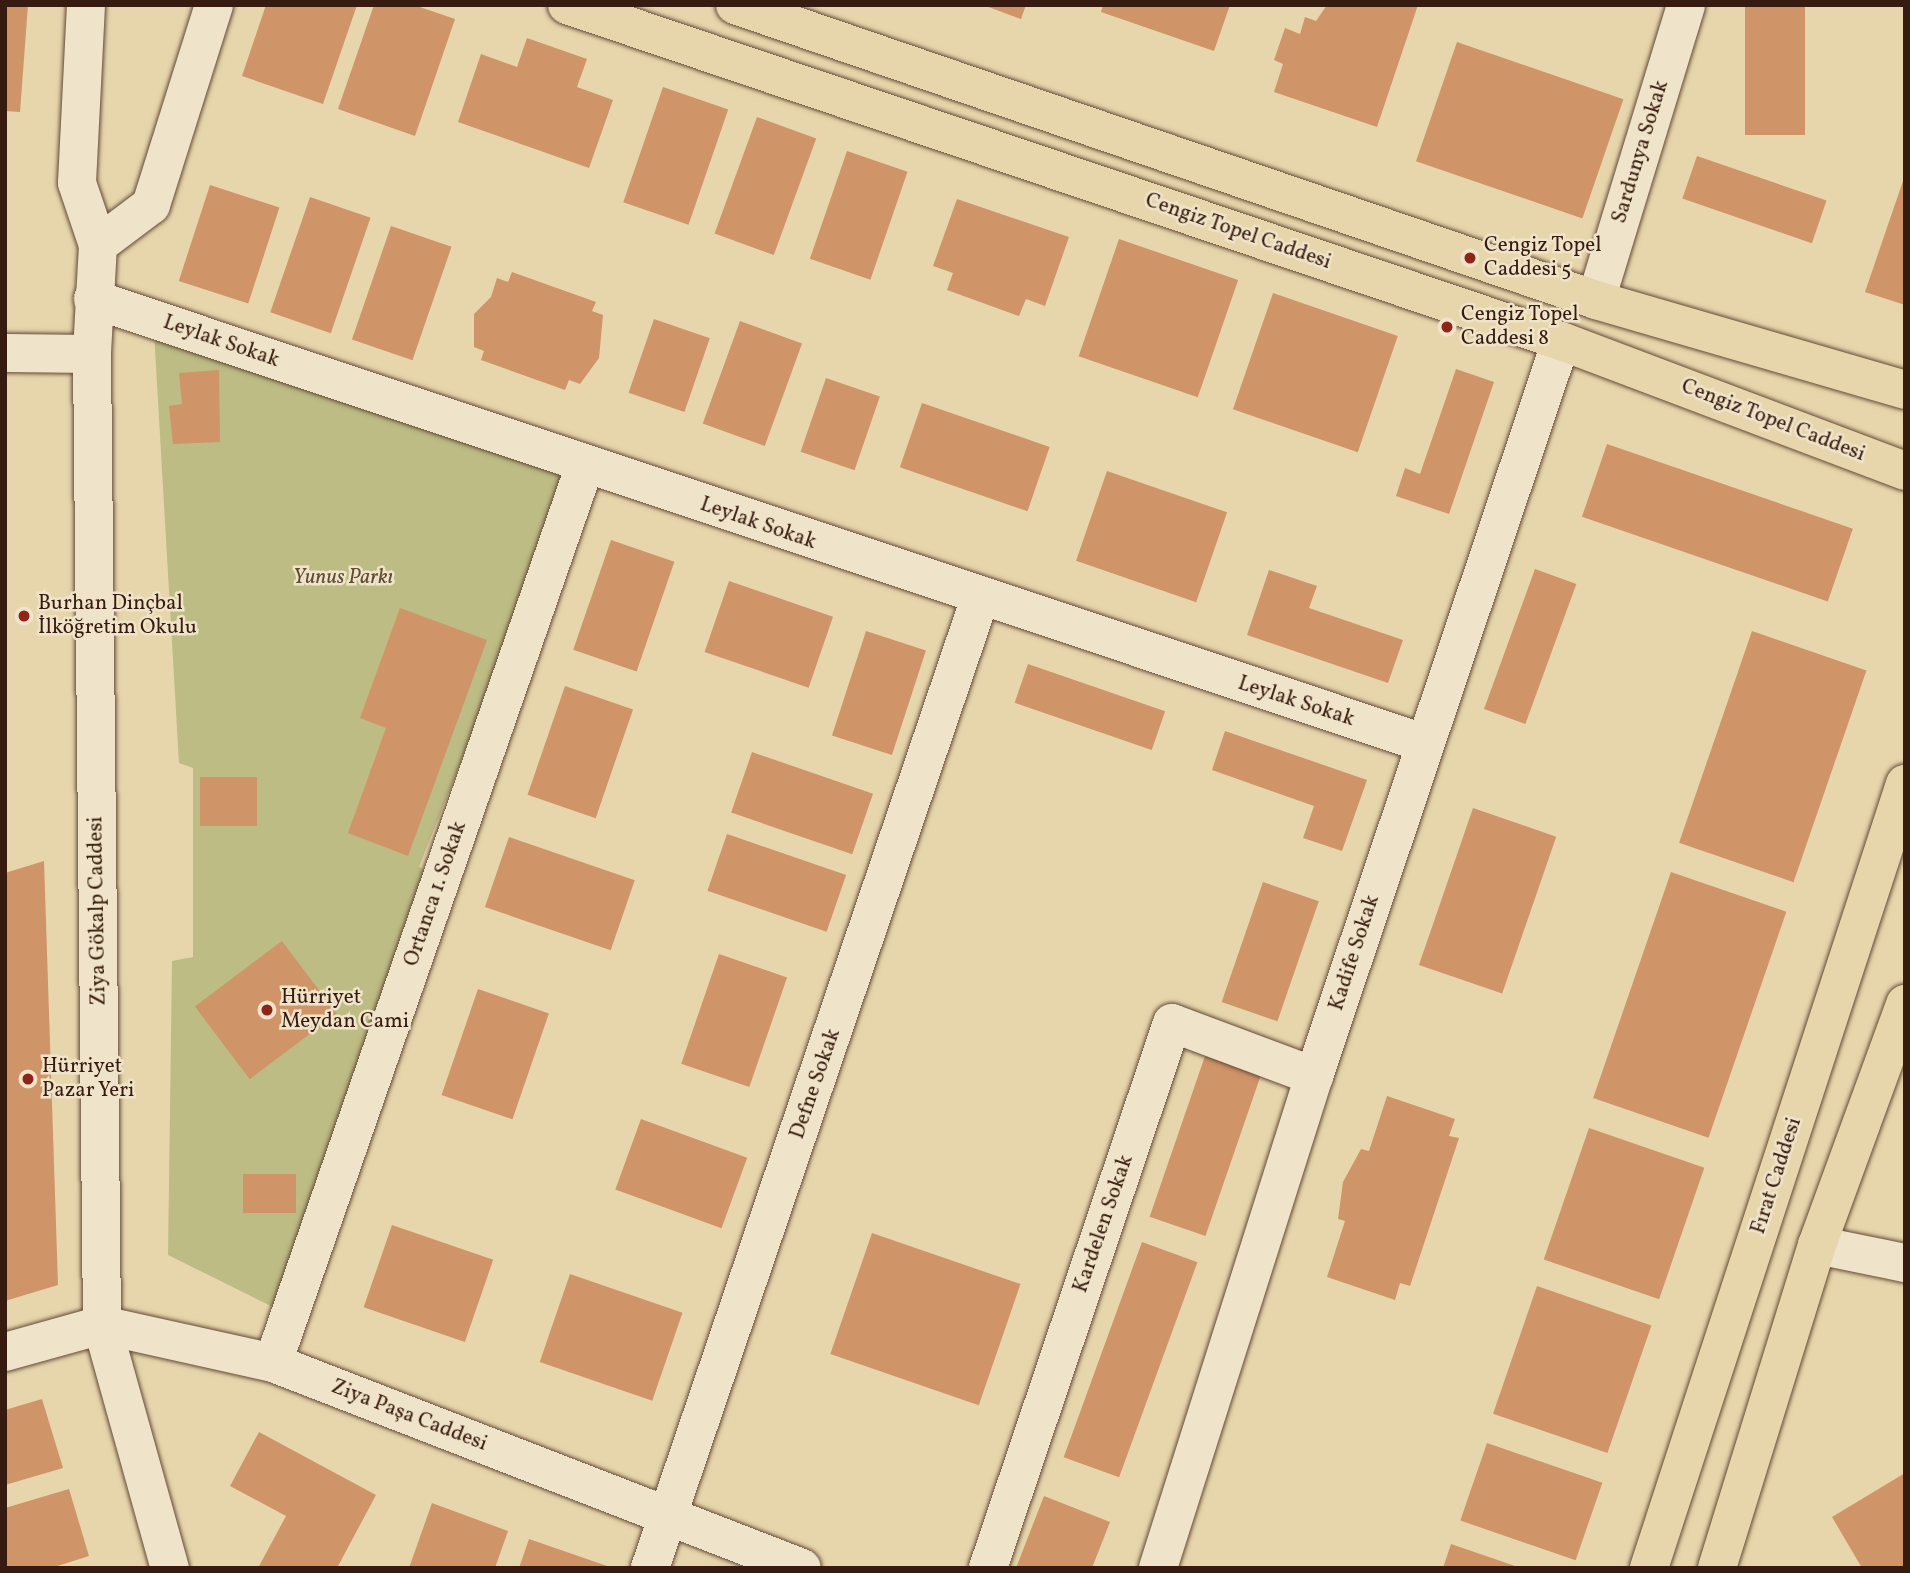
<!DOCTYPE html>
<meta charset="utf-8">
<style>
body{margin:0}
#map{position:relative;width:1910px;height:1573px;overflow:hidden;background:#e7d6ac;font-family:Vollkorn,serif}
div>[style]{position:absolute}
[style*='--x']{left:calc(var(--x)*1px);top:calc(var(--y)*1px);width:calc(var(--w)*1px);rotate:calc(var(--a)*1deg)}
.green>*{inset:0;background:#bdbc84}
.building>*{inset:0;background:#cf9468;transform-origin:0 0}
.roads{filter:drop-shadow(0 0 2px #644a37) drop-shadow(0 0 2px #644a37)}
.minor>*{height:38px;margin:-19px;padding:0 19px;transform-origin:19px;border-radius:19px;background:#efe4c9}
.primary>*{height:38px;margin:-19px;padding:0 19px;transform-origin:19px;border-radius:19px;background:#e7d6ac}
.dots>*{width:19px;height:19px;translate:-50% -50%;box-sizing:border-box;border:4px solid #efe4c9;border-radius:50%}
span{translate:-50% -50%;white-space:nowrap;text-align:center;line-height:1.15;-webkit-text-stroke:5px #efe4c9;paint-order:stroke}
.street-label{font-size:21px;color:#381b10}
.poi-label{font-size:21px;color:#381b10}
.left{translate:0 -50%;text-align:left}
.park-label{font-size:21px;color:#604b33;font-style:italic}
.frame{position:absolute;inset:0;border:7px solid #381b10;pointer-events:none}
</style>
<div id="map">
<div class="green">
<div style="clip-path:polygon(154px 332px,577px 470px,419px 867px,439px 877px,283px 1312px,168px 1255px,172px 961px,193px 957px,193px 768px,179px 763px)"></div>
</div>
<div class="building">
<div style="clip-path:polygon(5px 5px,28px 5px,20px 112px,5px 111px)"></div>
<div style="clip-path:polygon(266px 5px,357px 5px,323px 104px,242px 76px)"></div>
<div style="clip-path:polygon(374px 5px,414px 5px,455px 19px,415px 136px,338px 109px)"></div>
<div style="clip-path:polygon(983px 5px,1026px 5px,1021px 19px)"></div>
<div style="clip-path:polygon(1103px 5px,1230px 5px,1214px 51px,1101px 12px)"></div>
<div style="clip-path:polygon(1327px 5px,1418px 5px,1377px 127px,1274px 92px,1283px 64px,1274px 60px,1285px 28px,1300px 34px,1305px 17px,1316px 21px)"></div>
<div style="left:1745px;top:5px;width:60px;height:130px"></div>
<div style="clip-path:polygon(527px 38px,587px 59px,577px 87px,613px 100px,589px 168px,458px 122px,481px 54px,517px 67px)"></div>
<div style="left:1457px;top:42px;width:176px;height:126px;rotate:19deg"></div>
<div style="left:663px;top:87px;width:69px;height:122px;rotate:19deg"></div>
<div style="left:757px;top:117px;width:63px;height:124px;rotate:20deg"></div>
<div style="left:847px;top:151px;width:64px;height:114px;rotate:19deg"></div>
<div style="left:1697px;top:156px;width:137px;height:45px;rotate:19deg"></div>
<div style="clip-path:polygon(1905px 175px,1905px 305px,1865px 292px)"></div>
<div style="left:210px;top:185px;width:73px;height:101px;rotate:18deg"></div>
<div style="left:310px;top:197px;width:64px;height:122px;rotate:19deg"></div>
<div style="clip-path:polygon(957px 199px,1069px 237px,1045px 306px,1026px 299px,1019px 316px,947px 290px,953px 273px,933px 266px)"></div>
<div style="left:391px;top:226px;width:64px;height:120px;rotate:19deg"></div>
<div style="left:1119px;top:239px;width:126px;height:124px;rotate:19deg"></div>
<div style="clip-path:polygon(512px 272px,596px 302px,592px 311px,603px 315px,599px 358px,580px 384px,569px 380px,565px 390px,481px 360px,484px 351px,474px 347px,474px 314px,491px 297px,497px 278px,508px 282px)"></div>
<div style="left:1273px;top:293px;width:132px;height:123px;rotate:19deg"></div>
<div style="left:654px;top:319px;width:59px;height:78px;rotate:19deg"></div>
<div style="left:740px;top:321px;width:66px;height:109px;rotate:20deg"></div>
<div style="clip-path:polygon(1456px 369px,1494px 382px,1449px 514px,1396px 496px,1405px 468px,1420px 474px)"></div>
<div style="clip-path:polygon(219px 370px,220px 442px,173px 444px,169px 406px,182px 404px,179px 373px)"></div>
<div style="left:826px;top:378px;width:57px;height:78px;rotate:19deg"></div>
<div style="left:922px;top:403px;width:135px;height:68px;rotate:19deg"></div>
<div style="left:1607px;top:444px;width:260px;height:77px;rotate:19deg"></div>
<div style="left:1107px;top:471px;width:127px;height:95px;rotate:19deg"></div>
<div style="left:611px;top:540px;width:67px;height:116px;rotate:19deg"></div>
<div style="left:1535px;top:569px;width:44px;height:149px;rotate:20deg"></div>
<div style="clip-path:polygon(1269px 570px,1317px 586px,1309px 608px,1403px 640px,1388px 683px,1247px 635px)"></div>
<div style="left:729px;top:581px;width:110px;height:75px;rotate:19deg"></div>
<div style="clip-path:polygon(400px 608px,487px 640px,408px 856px,348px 833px,386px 728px,360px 718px)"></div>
<div style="left:866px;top:631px;width:63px;height:110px;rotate:18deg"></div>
<div style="left:1752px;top:631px;width:121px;height:224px;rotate:19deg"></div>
<div style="left:1028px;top:664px;width:145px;height:41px;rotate:19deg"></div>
<div style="left:565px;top:686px;width:72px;height:115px;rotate:19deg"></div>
<div style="clip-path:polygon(1225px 731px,1367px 780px,1342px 851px,1303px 838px,1314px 806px,1212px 770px)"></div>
<div style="left:752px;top:752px;width:128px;height:64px;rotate:19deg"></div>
<div style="left:257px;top:777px;width:49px;height:57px;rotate:90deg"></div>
<div style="left:1473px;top:808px;width:88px;height:166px;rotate:19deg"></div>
<div style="left:727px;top:834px;width:126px;height:60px;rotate:19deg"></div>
<div style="left:509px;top:837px;width:133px;height:74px;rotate:19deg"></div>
<div style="clip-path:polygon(44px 861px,58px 1285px,5px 1301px,5px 873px)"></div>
<div style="left:1671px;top:872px;width:122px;height:239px;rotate:19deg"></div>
<div style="left:1263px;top:882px;width:59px;height:127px;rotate:19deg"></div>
<div style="left:282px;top:941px;width:91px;height:109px;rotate:53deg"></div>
<div style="left:719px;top:954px;width:72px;height:116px;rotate:19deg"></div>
<div style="left:478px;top:989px;width:75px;height:112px;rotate:19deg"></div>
<div style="left:1205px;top:1056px;width:59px;height:170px;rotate:19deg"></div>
<div style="clip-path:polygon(1387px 1096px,1455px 1119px,1449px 1136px,1459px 1138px,1410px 1286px,1400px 1283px,1395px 1300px,1327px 1277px,1345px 1221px,1338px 1219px,1343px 1182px,1361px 1149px,1369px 1151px)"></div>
<div style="left:641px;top:1119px;width:113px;height:75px;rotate:20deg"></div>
<div style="left:1589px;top:1128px;width:122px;height:139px;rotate:19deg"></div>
<div style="left:243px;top:1174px;width:53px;height:39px"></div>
<div style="left:392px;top:1225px;width:107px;height:87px;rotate:19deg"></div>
<div style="left:872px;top:1233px;width:157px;height:128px;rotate:19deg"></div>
<div style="left:1142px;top:1242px;width:59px;height:229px;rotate:20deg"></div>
<div style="left:570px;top:1274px;width:119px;height:93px;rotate:19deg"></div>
<div style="left:1537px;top:1286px;width:121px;height:135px;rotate:19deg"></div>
<div style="clip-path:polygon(42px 1399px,63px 1468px,5px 1485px,5px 1410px)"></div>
<div style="clip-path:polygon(259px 1432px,376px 1495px,337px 1568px,258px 1568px,286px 1516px,230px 1486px)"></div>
<div style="left:1487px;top:1443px;width:122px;height:82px;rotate:19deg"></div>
<div style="clip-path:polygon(1905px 1473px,1905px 1568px,1862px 1568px,1832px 1517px)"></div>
<div style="clip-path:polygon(69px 1489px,89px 1556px,51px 1568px,5px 1568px,5px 1508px)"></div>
<div style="clip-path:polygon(1044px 1496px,1110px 1522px,1092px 1568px,1016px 1568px)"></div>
<div style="clip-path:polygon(432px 1503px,508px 1531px,495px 1568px,409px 1568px)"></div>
<div style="clip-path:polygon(529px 1539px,610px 1567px,610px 1568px,519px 1568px)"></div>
<div style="clip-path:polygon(1451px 1544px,1518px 1567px,1518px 1568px,1443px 1568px)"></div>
</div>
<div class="roads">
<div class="minor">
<div style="--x:86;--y:5;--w:178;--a:92.9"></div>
<div style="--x:77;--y:183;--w:65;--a:71.3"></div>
<div style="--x:98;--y:245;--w:109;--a:93.2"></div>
<div style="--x:92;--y:354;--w:971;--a:89.41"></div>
<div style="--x:102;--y:1325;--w:252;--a:74.4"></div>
<div style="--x:98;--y:245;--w:66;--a:-37"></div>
<div style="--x:151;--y:205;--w:210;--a:-72.5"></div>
<div style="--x:93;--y:299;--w:1403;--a:18.45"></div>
<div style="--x:1596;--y:300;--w:308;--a:-73"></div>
<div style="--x:5;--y:353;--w:87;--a:0.7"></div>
<div style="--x:1817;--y:1245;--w:90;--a:11.6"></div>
<div style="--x:5;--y:1352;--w:101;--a:-15.6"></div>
<div style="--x:102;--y:1325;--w:175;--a:12.5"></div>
<div style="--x:273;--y:1363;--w:567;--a:21.18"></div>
<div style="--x:273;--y:1363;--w:951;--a:-70.84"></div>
<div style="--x:650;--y:1568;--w:1025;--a:-71.21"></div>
<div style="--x:988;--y:1568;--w:575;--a:-71.34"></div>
<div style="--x:1172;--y:1023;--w:152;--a:20.5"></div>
<div style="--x:1158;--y:1568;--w:516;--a:-72.41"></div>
<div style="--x:1314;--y:1076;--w:775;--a:-71.42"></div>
</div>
<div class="primary">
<div style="--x:567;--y:5;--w:1049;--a:18.68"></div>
<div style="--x:1561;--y:341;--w:368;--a:20.7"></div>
<div style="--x:735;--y:5;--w:910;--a:18.91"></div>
<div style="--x:1596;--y:300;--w:322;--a:16.2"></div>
<div style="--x:1649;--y:1568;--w:825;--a:-71.92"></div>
<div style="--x:1717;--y:1568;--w:338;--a:-72.8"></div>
<div style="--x:1817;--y:1245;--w:257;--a:-69.9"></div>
</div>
</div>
<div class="dots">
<div style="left:1470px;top:258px;background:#8f2418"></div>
<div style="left:1447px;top:327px;background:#8f2418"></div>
<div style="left:24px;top:616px;background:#8f2418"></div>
<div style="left:267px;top:1010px;background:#8f2418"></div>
<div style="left:28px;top:1079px;background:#8f2418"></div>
</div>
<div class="street-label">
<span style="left:1641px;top:152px;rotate:-73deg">Sardunya Sokak</span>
<span style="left:1238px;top:232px;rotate:19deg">Cengiz Topel Caddesi</span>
<span style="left:221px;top:342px;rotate:19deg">Leylak Sokak</span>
<span style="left:1773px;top:421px;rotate:21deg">Cengiz Topel Caddesi</span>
<span style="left:758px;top:524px;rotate:19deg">Leylak Sokak</span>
<span style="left:1296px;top:702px;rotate:18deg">Leylak Sokak</span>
<span style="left:436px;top:894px;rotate:-71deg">Ortanca 1. Sokak</span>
<span style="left:98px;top:911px;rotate:-91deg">Ziya Gökalp Caddesi</span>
<span style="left:1355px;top:953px;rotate:-72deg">Kadife Sokak</span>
<span style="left:816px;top:1084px;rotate:-71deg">Defne Sokak</span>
<span style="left:1777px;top:1176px;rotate:-72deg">Fırat Caddesi</span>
<span style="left:1104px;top:1224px;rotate:-71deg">Kardelen Sokak</span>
<span style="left:409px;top:1416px;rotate:21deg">Ziya Paşa Caddesi</span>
</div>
<div class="poi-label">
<span class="left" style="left:1484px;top:258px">Cengiz Topel<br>Caddesi 5</span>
<span class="left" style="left:1461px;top:327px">Cengiz Topel<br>Caddesi 8</span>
<span class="left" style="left:38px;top:616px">Burhan Dinçbal<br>İlköğretim Okulu</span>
<span class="left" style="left:281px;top:1010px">Hürriyet<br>Meydan Cami</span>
<span class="left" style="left:42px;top:1079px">Hürriyet<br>Pazar Yeri</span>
</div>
<div class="park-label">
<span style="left:343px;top:578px">Yunus Parkı</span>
</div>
<div class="frame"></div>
</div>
